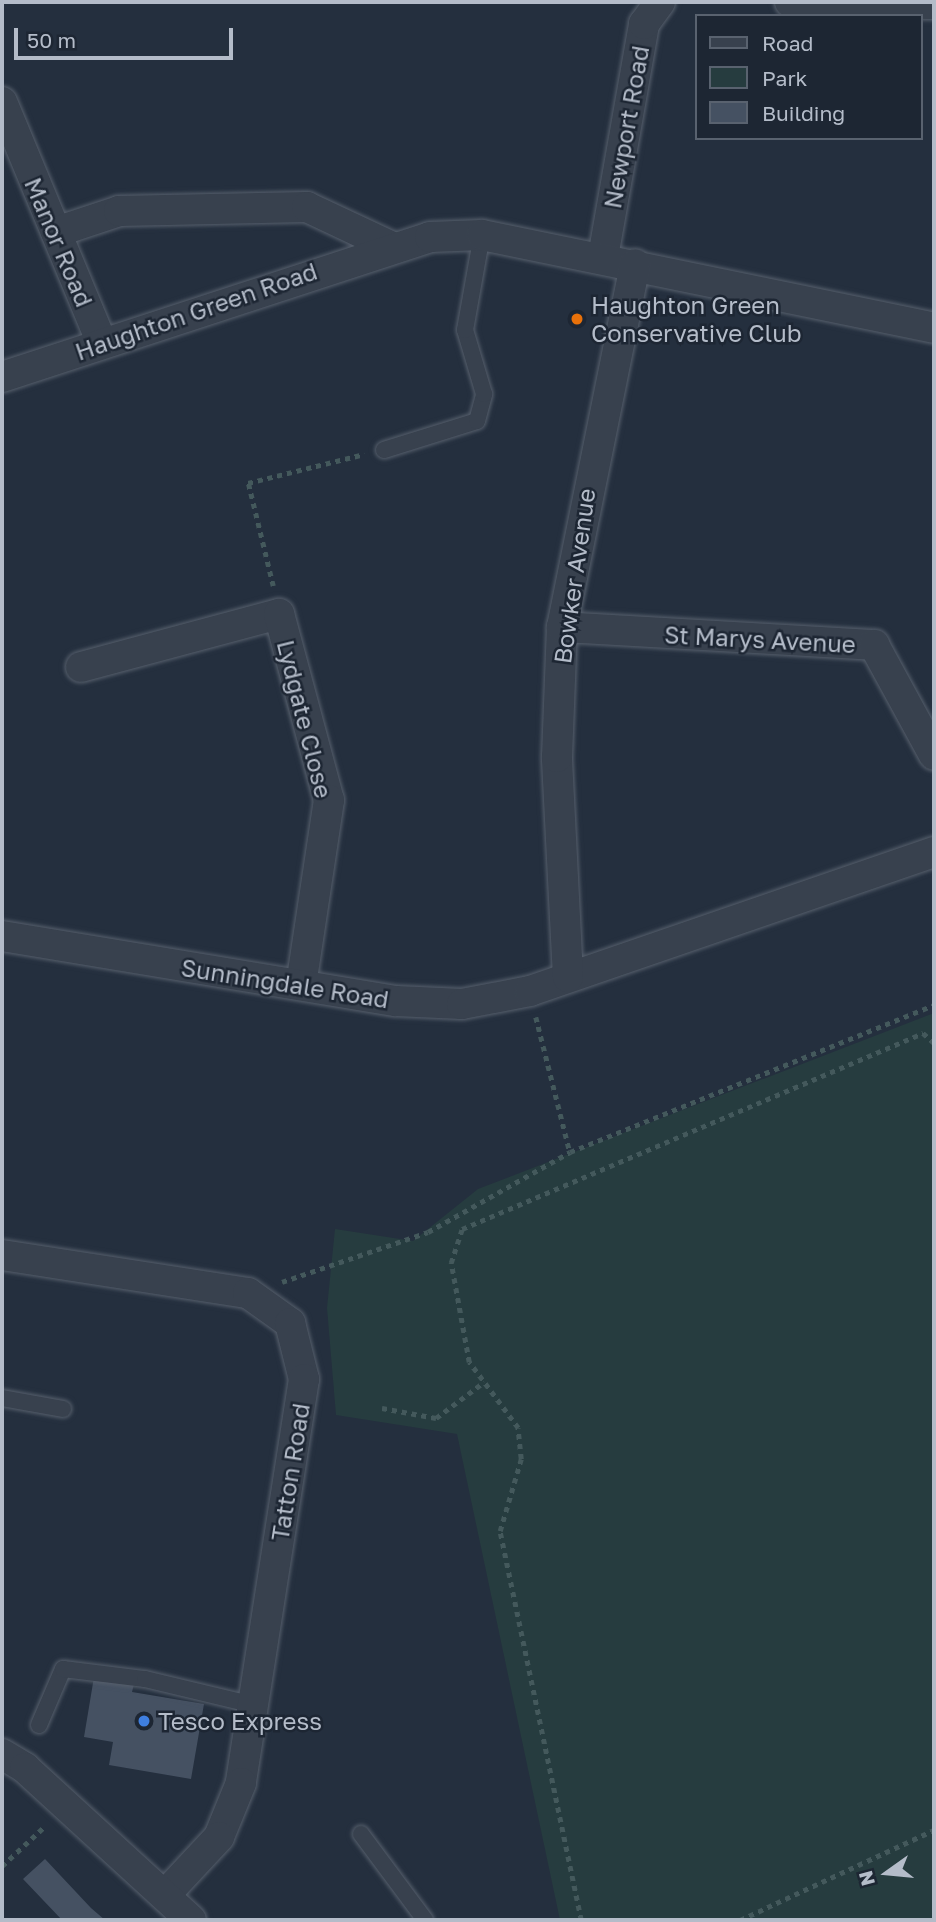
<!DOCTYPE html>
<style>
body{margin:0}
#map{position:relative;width:936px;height:1922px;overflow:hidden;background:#242f3e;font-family:"Golos Text",sans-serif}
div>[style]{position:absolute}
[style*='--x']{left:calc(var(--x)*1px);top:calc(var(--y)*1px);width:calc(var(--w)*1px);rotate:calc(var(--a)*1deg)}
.green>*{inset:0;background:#263c3f}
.building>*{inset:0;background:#455162}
.path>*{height:4.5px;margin-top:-2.25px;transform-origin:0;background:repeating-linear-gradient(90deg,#44595c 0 5px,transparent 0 10px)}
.roads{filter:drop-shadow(0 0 2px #565f6c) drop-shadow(0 0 2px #565f6c)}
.lane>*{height:16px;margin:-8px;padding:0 8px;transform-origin:8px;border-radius:8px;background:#38414e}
.street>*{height:30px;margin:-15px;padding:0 15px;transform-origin:15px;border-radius:15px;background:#38414e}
.dots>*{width:19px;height:19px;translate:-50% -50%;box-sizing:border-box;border:4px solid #1d2633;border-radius:50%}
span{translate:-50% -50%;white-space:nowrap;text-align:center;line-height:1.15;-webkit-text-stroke:5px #1d2633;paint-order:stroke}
.street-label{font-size:24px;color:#b4bcc9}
.poi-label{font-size:24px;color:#b4bcc9}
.left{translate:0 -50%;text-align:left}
.frame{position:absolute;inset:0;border:4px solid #b4bcc9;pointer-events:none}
.legend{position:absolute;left:695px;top:14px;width:228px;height:126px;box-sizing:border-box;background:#1d2633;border:2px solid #59626f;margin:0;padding:9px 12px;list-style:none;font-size:21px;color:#b4bcc9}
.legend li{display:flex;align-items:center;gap:14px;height:35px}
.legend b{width:35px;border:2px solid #59626f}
.north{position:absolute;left:852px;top:1838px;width:70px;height:70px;-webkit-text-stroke:5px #1d2633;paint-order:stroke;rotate:255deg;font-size:19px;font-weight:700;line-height:28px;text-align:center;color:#b4bcc9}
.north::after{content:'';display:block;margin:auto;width:24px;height:32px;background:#b4bcc9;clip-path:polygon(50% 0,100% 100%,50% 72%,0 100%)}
.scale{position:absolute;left:14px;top:28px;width:219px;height:32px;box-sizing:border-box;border:4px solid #b4bcc9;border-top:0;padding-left:9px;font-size:21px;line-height:24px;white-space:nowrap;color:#b4bcc9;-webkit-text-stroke:5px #1d2633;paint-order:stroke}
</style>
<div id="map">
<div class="green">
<div style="clip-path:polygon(934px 1013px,934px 1920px,560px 1920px,457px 1434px,336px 1415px,327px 1308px,335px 1229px,413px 1241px,478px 1189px)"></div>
</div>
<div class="building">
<div style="clip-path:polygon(94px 1677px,134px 1684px,132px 1692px,204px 1704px,191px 1779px,109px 1765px,113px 1742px,84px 1737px)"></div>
<div style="clip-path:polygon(45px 1859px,91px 1908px,105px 1920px,62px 1920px,23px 1879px)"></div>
</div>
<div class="path">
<div style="--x:273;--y:586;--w:106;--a:-103.6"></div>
<div style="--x:248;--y:483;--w:120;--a:-14"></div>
<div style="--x:536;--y:1017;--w:139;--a:75.9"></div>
<div style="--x:282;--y:1282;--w:154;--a:-18.9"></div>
<div style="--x:428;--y:1232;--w:163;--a:-29.4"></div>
<div style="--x:570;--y:1152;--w:393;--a:-22"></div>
<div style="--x:382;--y:1408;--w:55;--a:10.5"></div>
<div style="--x:436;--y:1418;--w:60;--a:-36.9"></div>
<div style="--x:2;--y:1866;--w:57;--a:-42.9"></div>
<div style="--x:581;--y:1920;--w:397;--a:-101.8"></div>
<div style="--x:500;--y:1531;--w:75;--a:-73.7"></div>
<div style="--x:521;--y:1459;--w:31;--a:-96"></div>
<div style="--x:518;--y:1428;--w:82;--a:-126.6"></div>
<div style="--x:469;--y:1362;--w:101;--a:-100.3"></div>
<div style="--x:451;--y:1263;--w:36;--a:-72"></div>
<div style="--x:462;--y:1229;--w:501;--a:-23.03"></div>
<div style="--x:923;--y:1033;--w:15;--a:42"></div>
<div style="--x:740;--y:1920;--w:214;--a:-24.9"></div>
</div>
<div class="roads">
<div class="lane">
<div style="--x:384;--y:450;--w:97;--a:-17.3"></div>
<div style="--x:477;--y:421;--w:28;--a:-75"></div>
<div style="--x:484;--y:394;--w:67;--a:-106.5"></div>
<div style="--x:465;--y:330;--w:97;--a:-79.9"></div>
<div style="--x:2;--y:1398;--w:62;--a:10.2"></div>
<div style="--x:39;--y:1725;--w:61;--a:-66.8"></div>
<div style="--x:63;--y:1669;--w:83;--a:7"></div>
<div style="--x:145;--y:1679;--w:112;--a:13.4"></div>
<div style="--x:361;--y:1834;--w:107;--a:53.3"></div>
</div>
<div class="street">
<div style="--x:790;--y:2;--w:144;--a:0.8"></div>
<div style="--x:2;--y:102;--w:261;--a:67.5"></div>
<div style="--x:56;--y:232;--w:66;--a:-18.4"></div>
<div style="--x:119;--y:211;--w:188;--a:-1.2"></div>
<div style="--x:307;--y:207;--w:92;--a:25.2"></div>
<div style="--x:603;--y:257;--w:237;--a:-80"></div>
<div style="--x:644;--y:24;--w:27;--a:-54"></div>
<div style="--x:2;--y:377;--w:450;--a:-18.1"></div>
<div style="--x:430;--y:237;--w:52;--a:-2.2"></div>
<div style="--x:482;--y:235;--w:461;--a:11.6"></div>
<div style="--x:562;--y:627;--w:313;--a:3.3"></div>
<div style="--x:874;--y:645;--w:125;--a:61.4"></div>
<div style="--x:81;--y:667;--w:205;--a:-15"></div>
<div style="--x:279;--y:614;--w:193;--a:75"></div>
<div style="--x:329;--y:800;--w:187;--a:98.6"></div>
<div style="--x:2;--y:936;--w:399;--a:9.4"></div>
<div style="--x:396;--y:1001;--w:66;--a:2.6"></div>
<div style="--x:462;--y:1004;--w:69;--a:-10.8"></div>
<div style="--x:530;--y:991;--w:427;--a:-19"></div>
<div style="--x:568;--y:977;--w:220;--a:-92.9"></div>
<div style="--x:557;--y:757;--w:130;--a:-87.8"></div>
<div style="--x:562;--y:627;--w:370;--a:-78.6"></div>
<div style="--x:2;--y:1255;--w:249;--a:8.8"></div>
<div style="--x:248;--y:1293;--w:52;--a:35.5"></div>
<div style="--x:290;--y:1323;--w:58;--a:76"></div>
<div style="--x:304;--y:1379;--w:409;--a:98.9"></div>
<div style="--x:241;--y:1783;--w:58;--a:112.2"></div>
<div style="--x:219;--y:1837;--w:79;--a:133"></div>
<div style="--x:2;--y:1754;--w:27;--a:31"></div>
<div style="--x:25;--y:1768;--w:225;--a:42.5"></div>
</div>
</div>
<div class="dots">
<div style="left:577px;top:319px;background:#e8710a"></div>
<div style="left:144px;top:1721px;background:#3f7fe0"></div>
</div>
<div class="street-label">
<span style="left:626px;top:127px;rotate:-80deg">Newport Road</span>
<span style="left:59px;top:242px;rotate:67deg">Manor Road</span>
<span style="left:196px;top:311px;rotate:-19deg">Haughton Green Road</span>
<span style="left:574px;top:576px;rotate:-82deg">Bowker Avenue</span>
<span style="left:760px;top:639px;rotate:3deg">St Marys Avenue</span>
<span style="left:305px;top:719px;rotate:76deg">Lydgate Close</span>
<span style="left:285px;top:983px;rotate:9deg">Sunningdale Road</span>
<span style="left:290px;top:1472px;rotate:-81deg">Tatton Road</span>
</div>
<div class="poi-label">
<span class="left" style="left:591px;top:319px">Haughton Green<br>Conservative Club</span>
<span class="left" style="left:158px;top:1721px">Tesco Express</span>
</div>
<div class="frame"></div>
<ul class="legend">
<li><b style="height:9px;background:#38414e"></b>Road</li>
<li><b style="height:19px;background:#263c3f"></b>Park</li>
<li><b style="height:19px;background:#455162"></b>Building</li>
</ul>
<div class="north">N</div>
<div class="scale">50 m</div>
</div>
